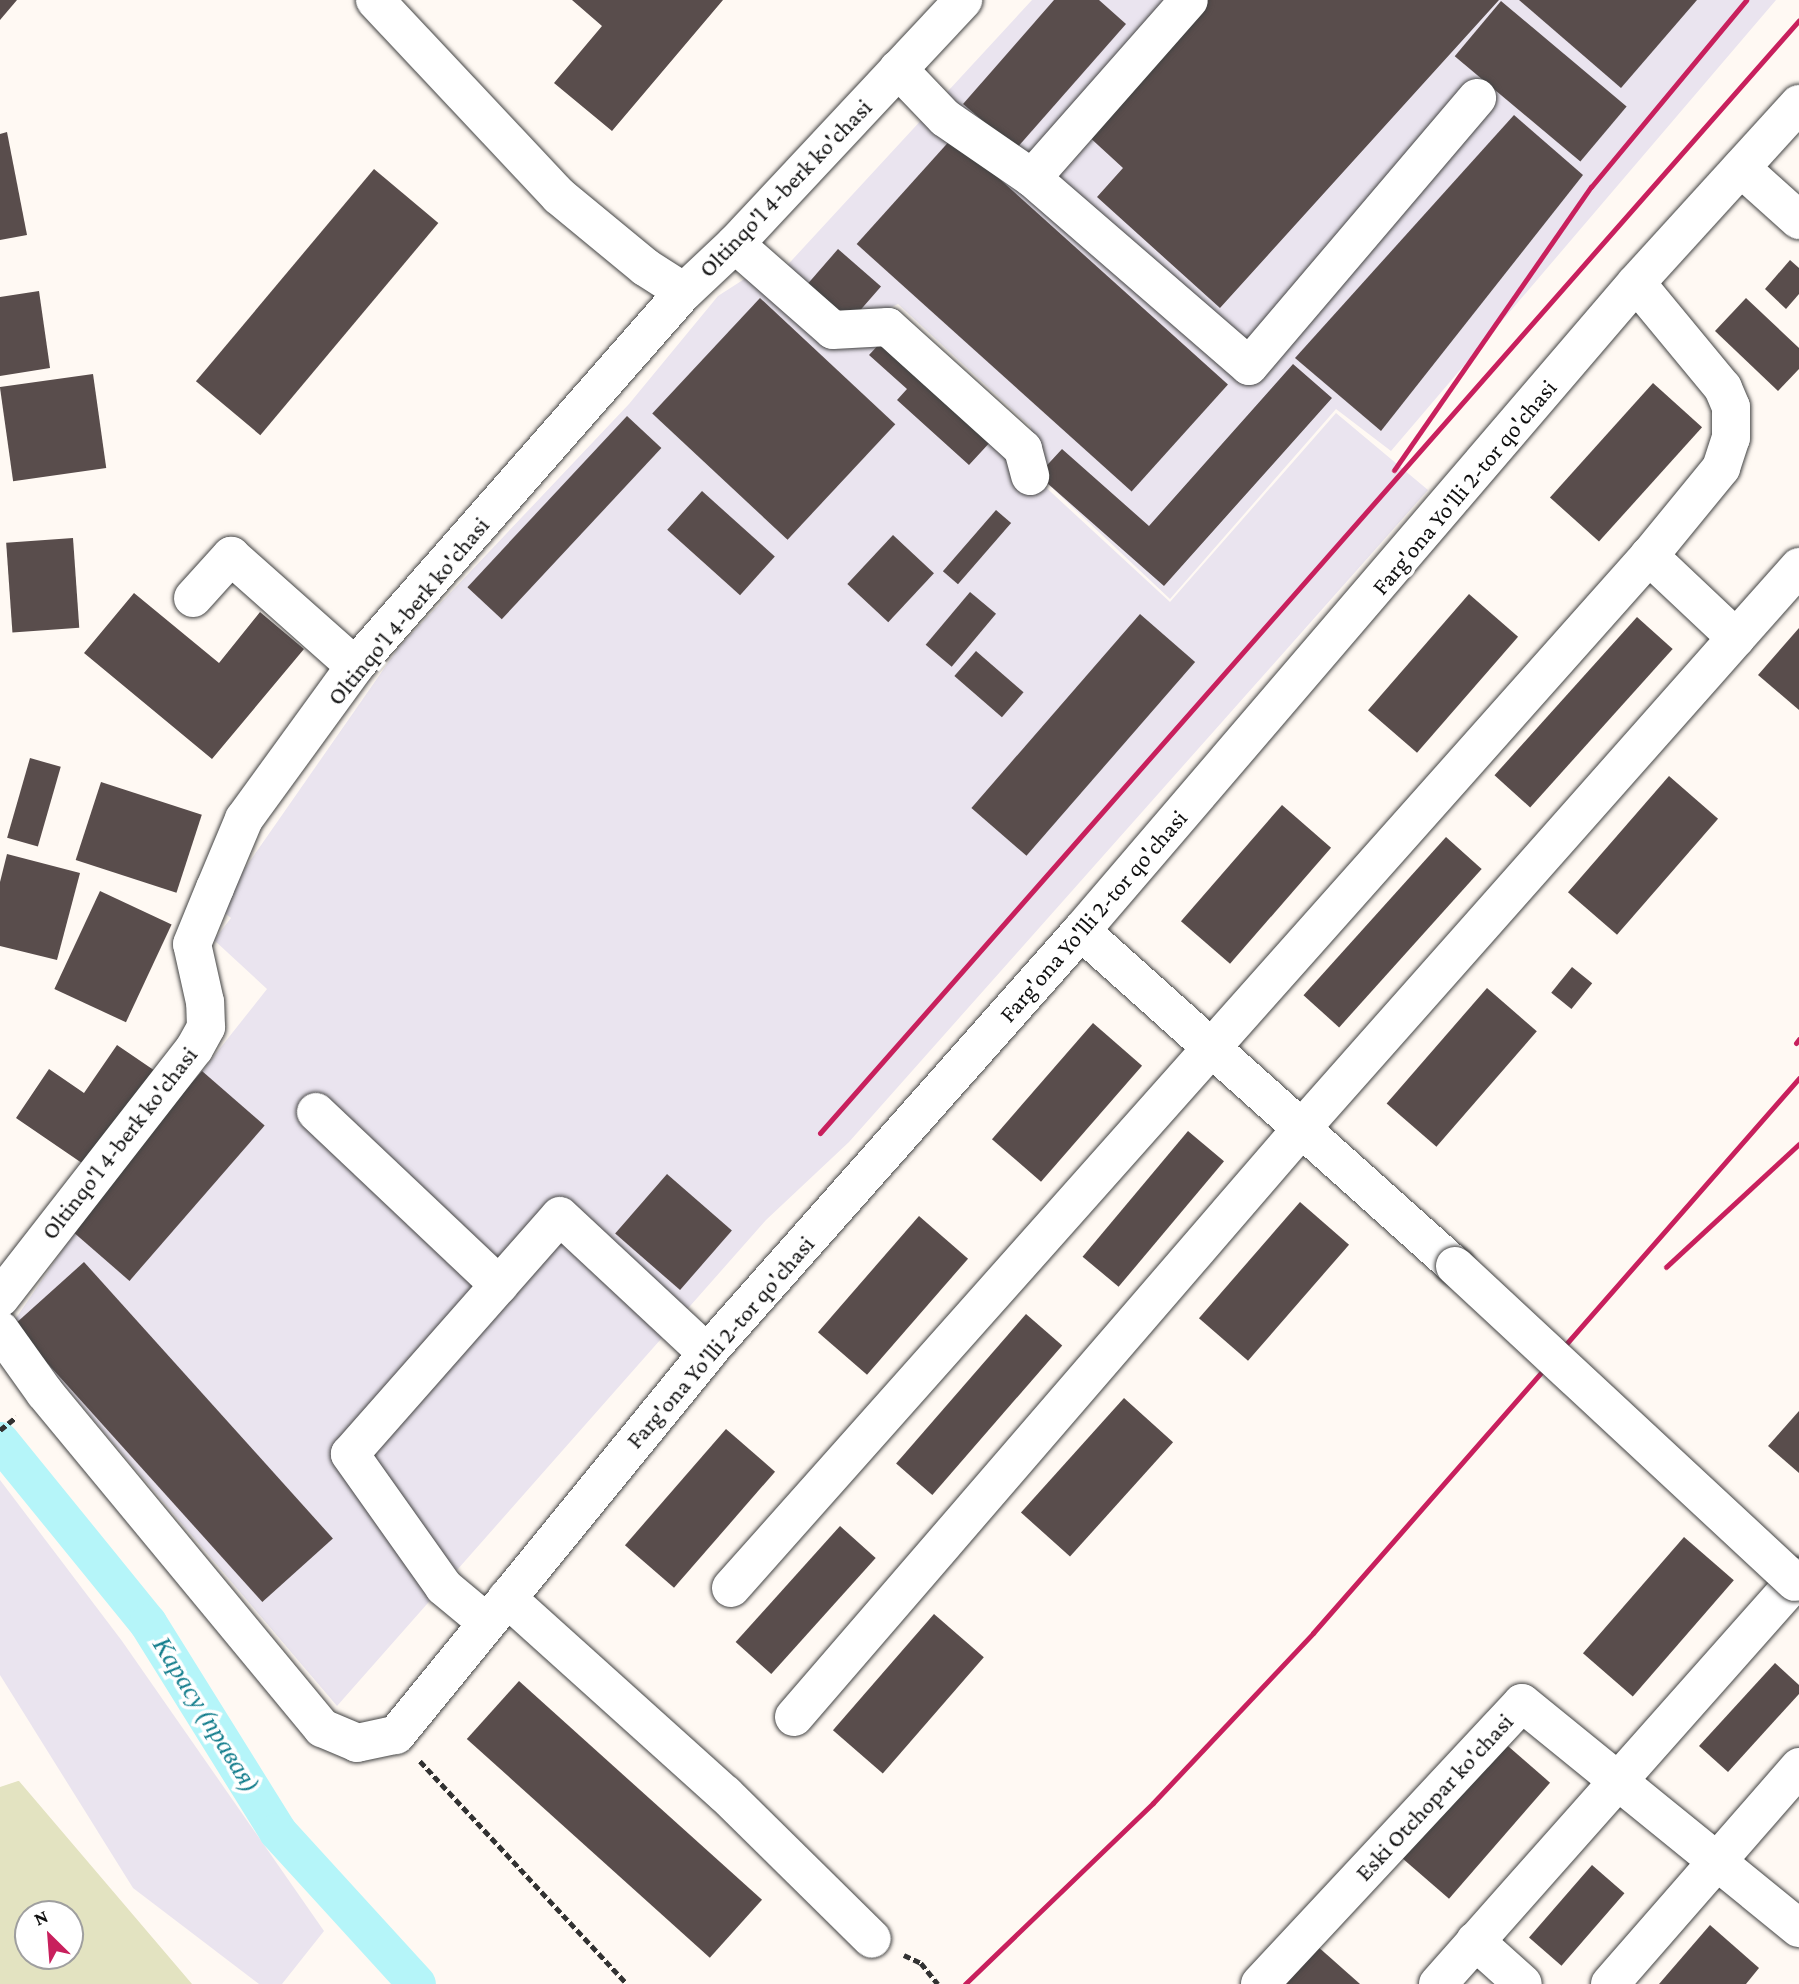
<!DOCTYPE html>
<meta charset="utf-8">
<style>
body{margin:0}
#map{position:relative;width:1799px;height:1984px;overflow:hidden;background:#fff9f3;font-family:"Crimson Pro",serif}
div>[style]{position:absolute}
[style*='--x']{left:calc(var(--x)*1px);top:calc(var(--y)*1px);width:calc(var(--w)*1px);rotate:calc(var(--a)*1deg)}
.industrial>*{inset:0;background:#eae4ef}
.cemetery>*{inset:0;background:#e3e3c1}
.canal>*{height:38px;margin:-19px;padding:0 19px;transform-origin:19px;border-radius:19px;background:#b5f5f9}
.building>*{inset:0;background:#594d4c;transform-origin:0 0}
.path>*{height:4.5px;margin-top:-2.25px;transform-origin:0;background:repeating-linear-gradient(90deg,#323232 0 7px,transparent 0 10.5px)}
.roads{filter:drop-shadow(0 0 2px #434343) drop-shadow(0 0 2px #434343)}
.minor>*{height:38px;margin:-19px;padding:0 19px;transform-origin:19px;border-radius:19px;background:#fff}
.rail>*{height:5px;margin:-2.5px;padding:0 2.5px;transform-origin:2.5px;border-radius:2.5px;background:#c8205d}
.bridges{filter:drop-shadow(0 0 2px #434343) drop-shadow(0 0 2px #434343)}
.minor-bridge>*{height:38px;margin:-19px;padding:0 19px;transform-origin:19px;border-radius:19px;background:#fff}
span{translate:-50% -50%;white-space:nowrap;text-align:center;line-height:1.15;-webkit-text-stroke:7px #fff;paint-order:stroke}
.street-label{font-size:24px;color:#101010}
.water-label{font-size:26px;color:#117c8b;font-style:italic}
.north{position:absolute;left:14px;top:1900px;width:70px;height:70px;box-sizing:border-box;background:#fff;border:2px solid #9f9f9f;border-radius:50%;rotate:335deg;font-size:19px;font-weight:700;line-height:28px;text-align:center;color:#101010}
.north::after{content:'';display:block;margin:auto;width:24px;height:32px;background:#c8205d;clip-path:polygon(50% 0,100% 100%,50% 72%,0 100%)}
</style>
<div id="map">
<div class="industrial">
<div style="clip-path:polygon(1032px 0,1776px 0,1391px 451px,1336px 409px,1170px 599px,1032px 469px,1031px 427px,898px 304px,855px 325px,781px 272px)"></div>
<div style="clip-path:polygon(749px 276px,884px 338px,1170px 602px,1336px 413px,1428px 490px,849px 1142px,766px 1220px,337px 1706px,12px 1324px,74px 1233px,267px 989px,214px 940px,231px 918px,218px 907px,399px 647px,629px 404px,718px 296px)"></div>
<div style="clip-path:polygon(0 1480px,122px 1641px,324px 1931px,282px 1984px,259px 1984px,133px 1888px,0 1675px)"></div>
</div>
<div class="cemetery">
<div style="clip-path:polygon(evenodd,18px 1781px,19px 1781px,192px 1984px,0 1984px,0 1787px,18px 1781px,28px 1914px,70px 1914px,70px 1956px,28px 1956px,28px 1914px)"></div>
</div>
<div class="canal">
<div style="--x:0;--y:1441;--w:235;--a:50.9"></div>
<div style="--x:148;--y:1623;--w:246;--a:58.1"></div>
<div style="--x:278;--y:1832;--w:206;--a:47.6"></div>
</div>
<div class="building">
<div style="clip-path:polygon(0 0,17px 0,0 20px)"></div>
<div style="clip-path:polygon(572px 0,723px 0,612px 131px,554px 83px,602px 26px)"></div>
<div style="clip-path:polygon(1054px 0,1099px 0,1126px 24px,1016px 149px,963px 104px)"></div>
<div style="clip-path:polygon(1207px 0,1499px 0,1220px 308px,1097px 197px,1123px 168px,1086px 134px)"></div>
<div style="clip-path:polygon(1519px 0,1697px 0,1621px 88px)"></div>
<div style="left:1501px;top:1px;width:164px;height:72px;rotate:40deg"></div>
<div style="clip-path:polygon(1514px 115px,1583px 175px,1381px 431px,1295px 358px)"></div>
<div style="clip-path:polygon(7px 132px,27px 235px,0 240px,0 134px)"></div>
<div style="left:953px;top:137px;width:370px;height:144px;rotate:42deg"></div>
<div style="left:374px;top:169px;width:84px;height:277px;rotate:40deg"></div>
<div style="left:838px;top:249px;width:57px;height:46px;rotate:41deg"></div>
<div style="clip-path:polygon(1790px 260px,1799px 268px,1799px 294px,1786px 309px,1765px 289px)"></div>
<div style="clip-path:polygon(39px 291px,50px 368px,0 376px,0 297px)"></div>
<div style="left:760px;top:298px;width:185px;height:158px;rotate:43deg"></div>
<div style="clip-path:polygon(1746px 298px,1799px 348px,1799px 369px,1778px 391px,1715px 331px)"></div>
<div style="clip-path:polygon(883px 340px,993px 439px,969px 465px,897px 400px,907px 389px,869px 355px)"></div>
<div style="clip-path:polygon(1293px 364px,1332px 398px,1164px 586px,1038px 475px,1062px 449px,1149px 526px)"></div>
<div style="left:93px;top:374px;width:95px;height:94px;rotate:82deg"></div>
<div style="left:1653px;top:383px;width:66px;height:154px;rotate:42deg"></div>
<div style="left:627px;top:416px;width:47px;height:234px;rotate:43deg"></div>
<div style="left:702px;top:491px;width:98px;height:52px;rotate:42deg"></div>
<div style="left:996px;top:510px;width:20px;height:81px;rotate:41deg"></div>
<div style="left:893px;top:535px;width:56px;height:67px;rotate:43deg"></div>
<div style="left:73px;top:538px;width:90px;height:67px;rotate:86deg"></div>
<div style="left:970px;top:592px;width:34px;height:69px;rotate:40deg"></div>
<div style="clip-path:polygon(134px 593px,219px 663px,260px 612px,304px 649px,212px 759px,84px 653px)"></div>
<div style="left:1469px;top:594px;width:65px;height:154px;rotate:41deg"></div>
<div style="left:1140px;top:614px;width:73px;height:257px;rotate:41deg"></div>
<div style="left:1637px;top:617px;width:48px;height:213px;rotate:42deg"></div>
<div style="clip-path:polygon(1799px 628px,1799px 710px,1758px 675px)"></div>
<div style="left:976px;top:651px;width:63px;height:33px;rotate:41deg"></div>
<div style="left:30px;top:758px;width:32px;height:83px;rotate:16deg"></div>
<div style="left:1669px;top:776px;width:65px;height:154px;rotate:41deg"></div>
<div style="left:101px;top:782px;width:106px;height:82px;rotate:18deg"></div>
<div style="left:1282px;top:805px;width:65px;height:154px;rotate:41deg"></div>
<div style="left:1446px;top:837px;width:48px;height:213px;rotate:42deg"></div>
<div style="clip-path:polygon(7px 854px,80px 873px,57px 960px,0 946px,0 882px)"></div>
<div style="left:100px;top:891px;width:79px;height:108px;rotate:25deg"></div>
<div style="left:1572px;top:967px;width:26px;height:33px;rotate:39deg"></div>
<div style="left:1487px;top:988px;width:66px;height:153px;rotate:41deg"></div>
<div style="left:1093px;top:1023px;width:65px;height:154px;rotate:41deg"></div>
<div style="clip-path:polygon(117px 1045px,161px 1075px,95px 1172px,16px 1118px,49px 1069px,84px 1093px)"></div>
<div style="left:202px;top:1071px;width:83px;height:206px;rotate:41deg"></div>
<div style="left:1188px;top:1131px;width:47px;height:164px;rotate:40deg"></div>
<div style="left:667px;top:1174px;width:86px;height:79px;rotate:41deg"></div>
<div style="left:1300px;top:1202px;width:65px;height:154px;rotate:41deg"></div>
<div style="left:919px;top:1216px;width:65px;height:154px;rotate:41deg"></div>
<div style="left:84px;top:1262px;width:372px;height:95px;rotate:48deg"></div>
<div style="left:1026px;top:1314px;width:48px;height:198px;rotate:41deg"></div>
<div style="left:1124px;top:1398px;width:66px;height:154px;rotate:42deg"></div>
<div style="clip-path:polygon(1799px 1411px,1799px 1473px,1768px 1446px)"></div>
<div style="left:726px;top:1429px;width:65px;height:154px;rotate:41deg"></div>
<div style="left:840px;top:1526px;width:48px;height:156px;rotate:42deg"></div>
<div style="left:1684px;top:1537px;width:66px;height:154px;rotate:41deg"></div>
<div style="left:934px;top:1614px;width:66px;height:154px;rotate:41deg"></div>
<div style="clip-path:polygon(1775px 1663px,1799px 1685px,1799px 1694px,1728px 1772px,1699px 1746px)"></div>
<div style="left:519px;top:1681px;width:327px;height:78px;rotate:42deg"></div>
<div style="left:1501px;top:1740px;width:65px;height:154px;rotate:41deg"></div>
<div style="left:1592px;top:1865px;width:43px;height:96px;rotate:41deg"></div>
<div style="clip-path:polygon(1710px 1925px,1759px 1968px,1746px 1984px,1659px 1984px)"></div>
<div style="clip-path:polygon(1316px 1945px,1360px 1984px,1282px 1984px)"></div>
</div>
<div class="path">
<div style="--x:0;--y:1430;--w:21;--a:-39"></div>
<div style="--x:420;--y:1761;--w:304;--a:47.1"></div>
<div style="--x:904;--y:1955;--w:19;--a:25"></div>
<div style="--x:921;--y:1963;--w:27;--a:51"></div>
</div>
<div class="roads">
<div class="minor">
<div style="--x:375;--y:0;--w:269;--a:46.8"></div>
<div style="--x:559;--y:196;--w:112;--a:39.5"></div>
<div style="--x:645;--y:267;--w:46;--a:32.7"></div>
<div style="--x:898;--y:69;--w:68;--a:46.2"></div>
<div style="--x:945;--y:118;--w:106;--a:34.6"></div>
<div style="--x:1032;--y:178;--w:287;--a:40.9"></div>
<div style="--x:1249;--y:366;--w:352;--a:-49.6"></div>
<div style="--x:1741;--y:168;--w:78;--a:41.9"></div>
<div style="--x:1032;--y:178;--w:237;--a:-48.6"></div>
<div style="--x:735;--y:244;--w:130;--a:41.3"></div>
<div style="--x:833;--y:330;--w:55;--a:-3.1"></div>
<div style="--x:888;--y:327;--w:182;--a:42.1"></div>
<div style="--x:1023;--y:449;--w:28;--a:75"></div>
<div style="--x:193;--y:598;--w:57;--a:-47.9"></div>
<div style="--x:231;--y:556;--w:166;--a:41.6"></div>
<div style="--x:1736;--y:638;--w:95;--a:-48.4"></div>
<div style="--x:1081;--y:931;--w:502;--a:41.85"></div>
<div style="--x:316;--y:1112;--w:252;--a:43.4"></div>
<div style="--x:0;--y:1298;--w:316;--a:-52.1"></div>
<div style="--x:194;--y:1049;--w:25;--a:-61"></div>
<div style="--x:206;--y:1027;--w:25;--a:-92"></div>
<div style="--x:205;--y:1002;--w:59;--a:-102.6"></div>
<div style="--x:192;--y:944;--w:61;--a:-67.7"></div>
<div style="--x:215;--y:888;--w:75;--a:-67.2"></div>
<div style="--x:244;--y:819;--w:189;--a:-54"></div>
<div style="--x:355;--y:666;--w:498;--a:-48.7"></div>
<div style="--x:684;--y:292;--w:70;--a:-43.3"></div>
<div style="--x:735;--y:244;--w:334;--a:-46.9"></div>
<div style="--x:0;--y:1330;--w:77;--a:54.5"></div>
<div style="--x:45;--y:1393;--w:435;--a:50.4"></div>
<div style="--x:322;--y:1728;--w:38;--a:23"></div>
<div style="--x:357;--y:1743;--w:40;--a:-12"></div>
<div style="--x:396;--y:1735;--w:493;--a:-50.8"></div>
<div style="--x:707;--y:1353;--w:564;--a:-48.45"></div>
<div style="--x:1081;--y:931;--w:853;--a:-49.42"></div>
<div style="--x:1636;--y:283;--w:242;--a:-47.7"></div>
<div style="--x:731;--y:1588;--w:1381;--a:-48.35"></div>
<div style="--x:1649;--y:556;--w:114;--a:-50.7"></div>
<div style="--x:1721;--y:468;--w:32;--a:-72"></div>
<div style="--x:1731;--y:438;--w:31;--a:-90"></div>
<div style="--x:1731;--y:407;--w:21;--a:-113"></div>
<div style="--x:1723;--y:388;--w:136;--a:-129.6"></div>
<div style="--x:507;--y:1598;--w:293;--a:42"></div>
<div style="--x:725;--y:1794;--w:206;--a:44.6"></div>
<div style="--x:486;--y:1622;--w:55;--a:-140.2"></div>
<div style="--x:444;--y:1587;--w:163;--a:-125.3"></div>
<div style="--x:350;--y:1454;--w:317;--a:-48.6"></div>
<div style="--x:560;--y:1216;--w:201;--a:43"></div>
<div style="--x:794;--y:1717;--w:778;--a:-49.22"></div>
<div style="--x:1302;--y:1128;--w:655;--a:-48.47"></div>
<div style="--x:1736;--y:638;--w:120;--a:-136.7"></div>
<div style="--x:1475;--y:1941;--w:64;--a:41.9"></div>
<div style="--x:1260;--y:1984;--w:384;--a:-47"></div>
<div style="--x:1522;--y:1703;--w:357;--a:39.1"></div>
<div style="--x:1438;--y:1984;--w:544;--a:-48.43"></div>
<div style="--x:1610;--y:1984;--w:288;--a:-48.9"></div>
</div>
</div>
<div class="rail">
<div style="--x:1394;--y:470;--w:345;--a:-55.2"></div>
<div style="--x:1591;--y:187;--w:243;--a:-50.3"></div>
<div style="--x:1796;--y:1043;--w:5;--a:-53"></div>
<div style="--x:820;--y:1133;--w:1482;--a:-48.66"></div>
<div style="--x:1666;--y:1267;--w:181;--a:-42.8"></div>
<div style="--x:965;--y:1984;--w:261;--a:-43.9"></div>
<div style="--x:1153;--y:1803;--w:233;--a:-46.7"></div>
<div style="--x:1313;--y:1633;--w:738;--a:-48.79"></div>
</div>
<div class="bridges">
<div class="minor-bridge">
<div style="--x:1455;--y:1266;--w:464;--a:42.9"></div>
</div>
</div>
<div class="street-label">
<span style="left:785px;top:188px;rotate:-46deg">Oltinqo'l 4-berk ko'chasi</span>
<span style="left:1464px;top:487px;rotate:-50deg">Farg'ona Yo'lli 2-tor qo'chasi</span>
<span style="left:408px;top:611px;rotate:-50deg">Oltinqo'l 4-berk ko'chasi</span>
<span style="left:1093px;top:916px;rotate:-49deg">Farg'ona Yo'lli 2-tor qo'chasi</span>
<span style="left:119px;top:1143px;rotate:-52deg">Oltinqo'l 4-berk ko'chasi</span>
<span style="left:720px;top:1342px;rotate:-49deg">Farg'ona Yo'lli 2-tor qo'chasi</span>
<span style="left:1434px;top:1797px;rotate:-47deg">Eski Otchopar ko'chasi</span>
</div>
<div class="water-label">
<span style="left:206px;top:1715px;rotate:58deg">Карасу (правая)</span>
</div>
<div class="north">N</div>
</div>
